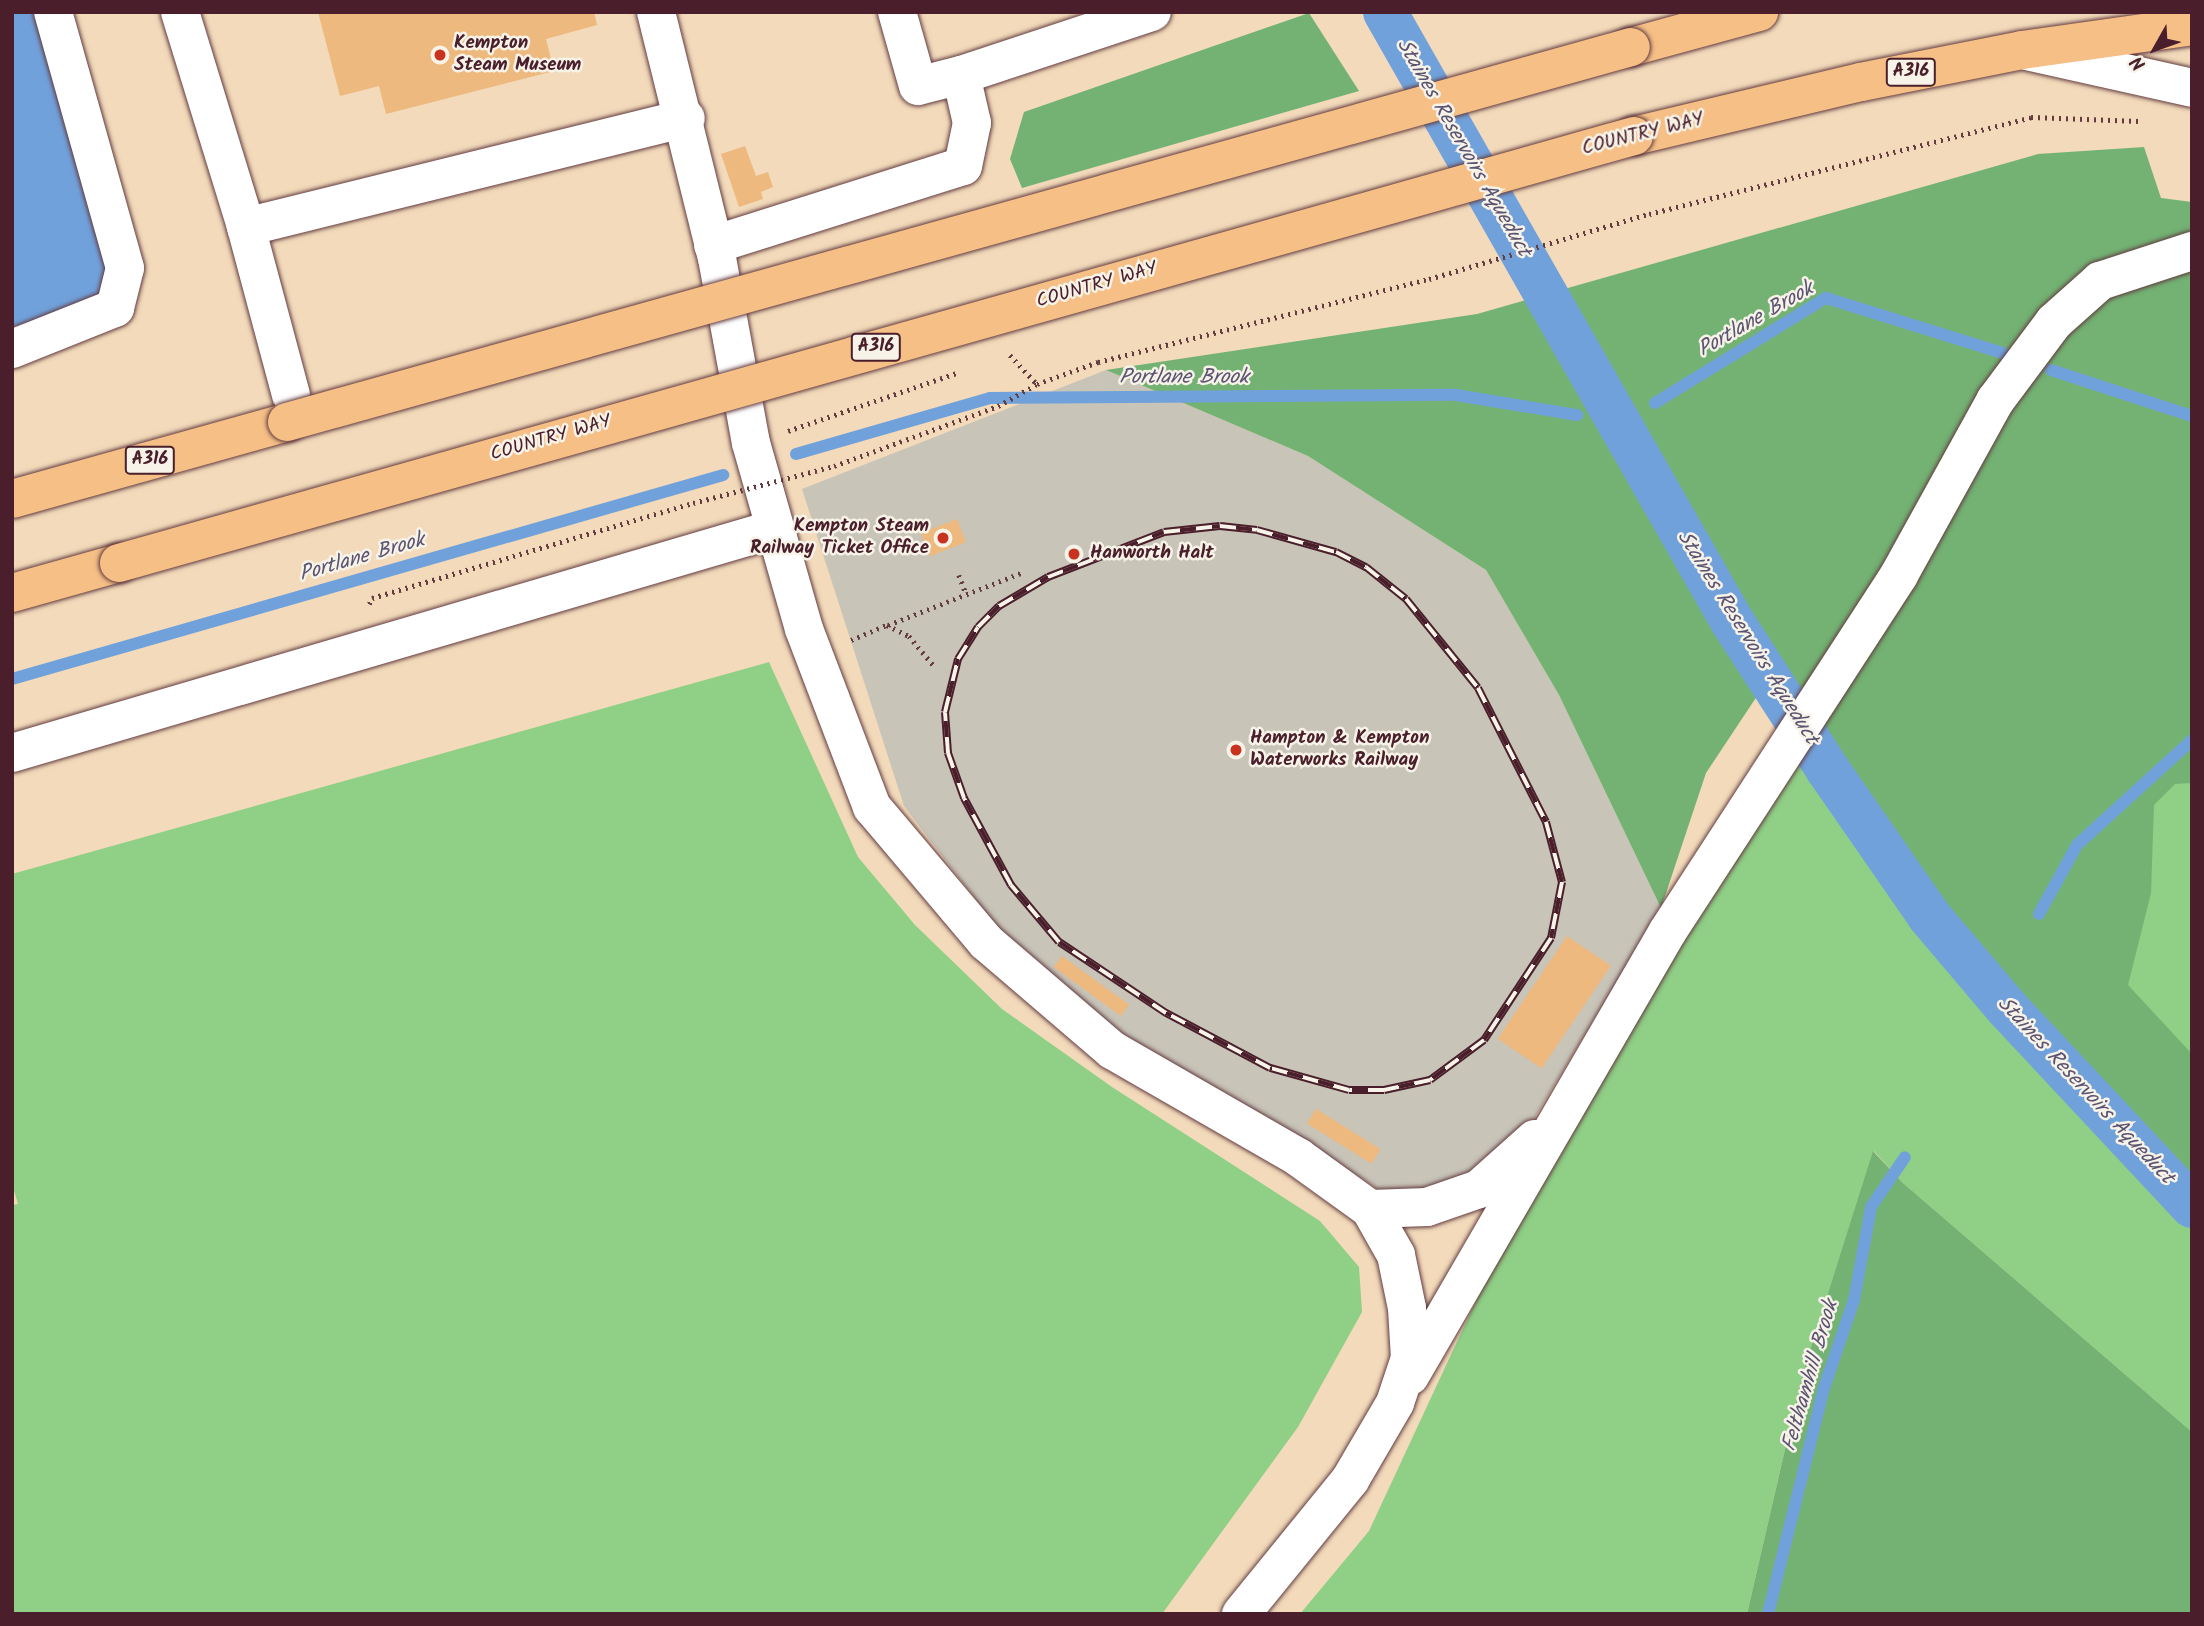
<!DOCTYPE html>
<style>
body{margin:0}
#map{position:relative;width:2204px;height:1626px;overflow:hidden;background:#f2daba;font-family:Kalam,sans-serif}
div>[style]{position:absolute}
[style*='--x']{left:calc(var(--x)*1px);top:calc(var(--y)*1px);width:calc(var(--w)*1px);rotate:calc(var(--a)*1deg)}
.industrial>*{inset:0;background:#c8c4b8}
.green>*{inset:0;background:#8fcf86}
.forest>*{inset:0;background:#73b273}
.water>*{inset:0;background:#71a1db}
.stream>*{height:12px;margin:-6px;padding:0 6px;transform-origin:6px;border-radius:6px;background:#71a1db}
.canal>*{height:44px;margin:-22px;padding:0 22px;transform-origin:22px;border-radius:22px;background:#71a1db}
.building>*{inset:0;background:#edb97e;transform-origin:0 0}
.path>*{height:4.5px;margin-top:-2.25px;transform-origin:0;background:repeating-linear-gradient(90deg,#633b40 0 2px,transparent 0 7px)}
.roads{filter:drop-shadow(0 0 2px #633b40) drop-shadow(0 0 2px #633b40)}
.minor>*{height:38px;margin:-19px;padding:0 19px;transform-origin:19px;border-radius:19px;background:#fff}
.highway>*{height:38px;margin:-19px;padding:0 19px;transform-origin:19px;border-radius:19px;background:#f5bf86}
.rail>*{height:8px;margin-top:-4px;transform-origin:0;background:repeating-linear-gradient(90deg,#f7f3e8 0 16px,#4a1f2b 0 32px);box-sizing:border-box;border-block:2px solid #4a1f2b}
.path-bridge>*{height:4.5px;margin-top:-2.25px;transform-origin:0;background:repeating-linear-gradient(90deg,#633b40 0 2px,transparent 0 7px)}
.bridges{filter:drop-shadow(0 0 2px #633b40) drop-shadow(0 0 2px #633b40)}
.highway-bridge>*{height:38px;margin:-19px;padding:0 19px;transform-origin:19px;border-radius:19px;background:#f5bf86}
.dots>*{width:19px;height:19px;translate:-50% -50%;box-sizing:border-box;border:4px solid #f7f3e8;border-radius:50%}
span{translate:-50% -50%;white-space:nowrap;text-align:center;line-height:1.15;-webkit-text-stroke:5px #f7f3e8;paint-order:stroke}
.shield-label span{padding:2px 5px;background:#f7f3e8;border:2px solid;border-radius:5px;-webkit-text-stroke-width:0}
.shield-label{font-size:18px;color:#4a1f2b;font-weight:700}
.poi-label{font-size:19px;color:#4a1f2b;font-weight:700}
.left{translate:0 -50%;text-align:left}
.right{translate:-100% -50%;text-align:right}
.street-label{font-size:19px;color:#4a1f2b}
.water-label{font-size:21px;color:#5a5371;font-style:italic}
.frame{position:absolute;inset:0;border:14px solid #4a1f2b;pointer-events:none}
.north{position:absolute;left:2120px;top:14px;width:70px;height:70px;-webkit-text-stroke:5px #f7f3e8;paint-order:stroke;rotate:230deg;font-size:19px;font-weight:700;line-height:28px;text-align:center;color:#4a1f2b}
.north::after{content:'';display:block;margin:auto;width:24px;height:32px;background:#4a1f2b;clip-path:polygon(50% 0,100% 100%,50% 72%,0 100%)}
</style>
<div id="map">
<div class="industrial">
<div style="clip-path:polygon(1106px 370px,1308px 456px,1486px 570px,1559px 695px,1661px 908px,1518px 1145px,1451px 1187px,1391px 1196px,1139px 1048px,1004px 936px,904px 806px,802px 489px)"></div>
</div>
<div class="green">
<div style="clip-path:polygon(2192px 251px,2192px 1432px,1903px 1183px,1874px 1151px,1802px 1376px,1747px 1614px,1300px 1614px,1369px 1531px,1482px 1288px,1757px 795px)"></div>
<div style="clip-path:polygon(769px 662px,858px 857px,915px 925px,1002px 1009px,1112px 1087px,1320px 1221px,1359px 1267px,1362px 1312px,1298px 1427px,1162px 1614px,12px 1614px,12px 1205px,18px 1204px,12px 1184px,12px 874px)"></div>
</div>
<div class="forest">
<div style="clip-path:polygon(1309px 13px,1359px 91px,1022px 188px,1010px 159px,1024px 112px)"></div>
<div style="clip-path:polygon(2144px 147px,2161px 198px,2192px 202px,2192px 783px,2175px 784px,2154px 805px,2151px 893px,2128px 985px,2192px 1054px,2192px 1220px,2038px 1068px,1945px 913px,1882px 867px,1859px 793px,1777px 666px,1706px 773px,1661px 908px,1559px 695px,1486px 570px,1308px 456px,1106px 370px,1477px 314px,2038px 154px)"></div>
<div style="clip-path:polygon(1873px 1151px,1903px 1183px,2192px 1432px,2192px 1614px,1747px 1614px,1802px 1376px)"></div>
</div>
<div class="water">
<div style="clip-path:polygon(12px 12px,35px 12px,106px 270px,102px 291px,88px 306px,12px 327px)"></div>
</div>
<div class="stream">
<div style="--x:2051;--y:370;--w:148;--a:18.1"></div>
<div style="--x:1655;--y:403;--w:201;--a:-31.6"></div>
<div style="--x:1826;--y:298;--w:185;--a:17.3"></div>
<div style="--x:796;--y:454;--w:202;--a:-16.1"></div>
<div style="--x:990;--y:398;--w:466;--a:-0.4"></div>
<div style="--x:1456;--y:395;--w:123;--a:9.4"></div>
<div style="--x:12;--y:679;--w:740;--a:-16.01"></div>
<div style="--x:2039;--y:914;--w:79;--a:-61.2"></div>
<div style="--x:2077;--y:845;--w:156;--a:-42.4"></div>
<div style="--x:1768;--y:1614;--w:233;--a:-76.1"></div>
<div style="--x:1824;--y:1388;--w:93;--a:-71.2"></div>
<div style="--x:1854;--y:1300;--w:95;--a:-79.6"></div>
<div style="--x:1871;--y:1207;--w:60;--a:-55.8"></div>
</div>
<div class="canal">
<div style="--x:1385;--y:12;--w:701;--a:60.33"></div>
<div style="--x:1732;--y:621;--w:177;--a:57.2"></div>
<div style="--x:1828;--y:770;--w:178;--a:55.3"></div>
<div style="--x:1929;--y:916;--w:121;--a:49.7"></div>
<div style="--x:2007;--y:1008;--w:271;--a:46.9"></div>
</div>
<div class="building">
<div style="clip-path:polygon(318px 12px,594px 12px,597px 25px,546px 39px,554px 71px,386px 114px,379px 86px,340px 96px)"></div>
<div style="clip-path:polygon(745px 146px,756px 176px,768px 172px,773px 187px,761px 192px,763px 199px,739px 207px,721px 154px)"></div>
<div style="left:957px;top:519px;width:25px;height:39px;rotate:69deg"></div>
<div style="left:1567px;top:936px;width:53px;height:124px;rotate:34deg"></div>
<div style="left:1062px;top:956px;width:83px;height:14px;rotate:36deg"></div>
<div style="left:1316px;top:1109px;width:76px;height:17px;rotate:32deg"></div>
</div>
<div class="path">
<div style="--x:1010;--y:355;--w:40;--a:47"></div>
<div style="--x:788;--y:431;--w:181;--a:-19"></div>
<div style="--x:834;--y:466;--w:175;--a:-20.1"></div>
<div style="--x:998;--y:406;--w:45;--a:-29.4"></div>
<div style="--x:1037;--y:384;--w:65;--a:-19.8"></div>
<div style="--x:1098;--y:362;--w:341;--a:-14.1"></div>
<div style="--x:1429;--y:279;--w:229;--a:-16.5"></div>
<div style="--x:1649;--y:214;--w:394;--a:-14.2"></div>
<div style="--x:2031;--y:117;--w:108;--a:2.1"></div>
<div style="--x:959;--y:575;--w:19;--a:69"></div>
<div style="--x:369;--y:604;--w:7;--a:-63"></div>
<div style="--x:372;--y:598;--w:335;--a:-16.5"></div>
<div style="--x:888;--y:625;--w:145;--a:-21.4"></div>
<div style="--x:851;--y:640;--w:39;--a:-23"></div>
<div style="--x:887;--y:625;--w:25;--a:27"></div>
<div style="--x:909;--y:636;--w:39;--a:50"></div>
</div>
<div class="roads">
<div class="minor">
<div style="--x:180;--y:12;--w:225;--a:72.9"></div>
<div style="--x:246;--y:227;--w:453;--a:-13.9"></div>
<div style="--x:656;--y:12;--w:253;--a:76.1"></div>
<div style="--x:717;--y:258;--w:188;--a:79.6"></div>
<div style="--x:751;--y:443;--w:193;--a:74.1"></div>
<div style="--x:804;--y:629;--w:191;--a:69.1"></div>
<div style="--x:872;--y:807;--w:177;--a:49.8"></div>
<div style="--x:986;--y:942;--w:166;--a:40.6"></div>
<div style="--x:1112;--y:1050;--w:215;--a:29.9"></div>
<div style="--x:1298;--y:1157;--w:89;--a:35.8"></div>
<div style="--x:1370;--y:1209;--w:53;--a:60.5"></div>
<div style="--x:1396;--y:1255;--w:54;--a:78.3"></div>
<div style="--x:1407;--y:1308;--w:50;--a:86.6"></div>
<div style="--x:1410;--y:1358;--w:47;--a:108.4"></div>
<div style="--x:1395;--y:1403;--w:89;--a:120.3"></div>
<div style="--x:1350;--y:1480;--w:173;--a:129.1"></div>
<div style="--x:2027;--y:51;--w:169;--a:12.6"></div>
<div style="--x:961;--y:75;--w:201;--a:-18.3"></div>
<div style="--x:246;--y:227;--w:174;--a:75"></div>
<div style="--x:713;--y:245;--w:262;--a:-17.5"></div>
<div style="--x:963;--y:166;--w:44;--a:-78.2"></div>
<div style="--x:972;--y:123;--w:49;--a:-102.9"></div>
<div style="--x:961;--y:75;--w:44;--a:165.7"></div>
<div style="--x:918;--y:86;--w:77;--a:-105.8"></div>
<div style="--x:12;--y:349;--w:111;--a:-21.7"></div>
<div style="--x:115;--y:308;--w:41;--a:-76"></div>
<div style="--x:125;--y:268;--w:266;--a:-105.7"></div>
<div style="--x:12;--y:753;--w:794;--a:-16.38"></div>
<div style="--x:1370;--y:1209;--w:57;--a:-2"></div>
<div style="--x:1427;--y:1207;--w:55;--a:-19.1"></div>
<div style="--x:1479;--y:1189;--w:75;--a:-41.8"></div>
<div style="--x:1410;--y:1376;--w:514;--a:-59.9"></div>
<div style="--x:1668;--y:931;--w:424;--a:-57"></div>
<div style="--x:1899;--y:575;--w:199;--a:-61.1"></div>
<div style="--x:1995;--y:401;--w:99;--a:-53.2"></div>
<div style="--x:2054;--y:322;--w:62;--a:-41.7"></div>
<div style="--x:2100;--y:281;--w:97;--a:-18.1"></div>
</div>
<div class="highway">
<div style="--x:1631;--y:47;--w:133;--a:-15.3"></div>
<div style="--x:1634;--y:136;--w:233;--a:-13.4"></div>
<div style="--x:1861;--y:82;--w:164;--a:-11.2"></div>
<div style="--x:2022;--y:50;--w:172;--a:-8"></div>
<div style="--x:12;--y:499;--w:286;--a:-15.6"></div>
<div style="--x:12;--y:593;--w:111;--a:-15.7"></div>
</div>
</div>
<div class="rail">
<div style="--x:1220;--y:526;--w:37;--a:6"></div>
<div style="--x:1257;--y:530;--w:82;--a:15.6"></div>
<div style="--x:1336;--y:552;--w:34;--a:27"></div>
<div style="--x:1366;--y:567;--w:51;--a:38.7"></div>
<div style="--x:1406;--y:599;--w:114;--a:51"></div>
<div style="--x:1478;--y:688;--w:150;--a:63.1"></div>
<div style="--x:1546;--y:822;--w:62;--a:75.1"></div>
<div style="--x:1562;--y:882;--w:57;--a:101.1"></div>
<div style="--x:1551;--y:938;--w:122;--a:123.3"></div>
<div style="--x:1484;--y:1040;--w:67;--a:143.5"></div>
<div style="--x:1430;--y:1080;--w:47;--a:167.7"></div>
<div style="--x:1384;--y:1090;--w:35;--a:180"></div>
<div style="--x:1349;--y:1090;--w:82;--a:-164.4"></div>
<div style="--x:1270;--y:1068;--w:118;--a:-152.1"></div>
<div style="--x:1166;--y:1013;--w:128;--a:-146.4"></div>
<div style="--x:1059;--y:942;--w:75;--a:-130.1"></div>
<div style="--x:1011;--y:885;--w:99;--a:-118.4"></div>
<div style="--x:964;--y:798;--w:48;--a:-109.6"></div>
<div style="--x:948;--y:753;--w:41;--a:-94.2"></div>
<div style="--x:945;--y:712;--w:55;--a:-76.2"></div>
<div style="--x:958;--y:659;--w:38;--a:-58"></div>
<div style="--x:978;--y:627;--w:30;--a:-45"></div>
<div style="--x:999;--y:606;--w:57;--a:-30.6"></div>
<div style="--x:1048;--y:577;--w:124;--a:-21.2"></div>
<div style="--x:1164;--y:532;--w:56;--a:-6.1"></div>
</div>
<div class="path-bridge">
<div style="--x:693;--y:503;--w:146;--a:-14.7"></div>
</div>
<div class="bridges">
<div class="highway-bridge">
<div style="--x:287;--y:422;--w:1395;--a:-15.59"></div>
<div style="--x:119;--y:563;--w:1574;--a:-15.74"></div>
</div>
</div>
<div class="dots">
<div style="left:440px;top:55px;background:#c8321e"></div>
<div style="left:943px;top:538px;background:#c8321e"></div>
<div style="left:1074px;top:554px;background:#c8321e"></div>
<div style="left:1236px;top:750px;background:#c8321e"></div>
</div>
<div class="shield-label">
<span style="left:1911px;top:72px">A316</span>
<span style="left:876px;top:347px">A316</span>
<span style="left:150px;top:460px">A316</span>
</div>
<div class="poi-label">
<span class="left" style="left:454px;top:55px">Kempton<br>Steam Museum</span>
<span class="right" style="left:929px;top:538px">Kempton Steam<br>Railway Ticket Office</span>
<span class="left" style="left:1090px;top:554px">Hanworth Halt</span>
<span class="left" style="left:1250px;top:750px">Hampton &amp; Kempton<br>Waterworks Railway</span>
</div>
<div class="street-label">
<span style="left:1643px;top:135px;rotate:-14deg">COUNTRY WAY</span>
<span style="left:1097px;top:286px;rotate:-16deg">COUNTRY WAY</span>
<span style="left:551px;top:439px;rotate:-16deg">COUNTRY WAY</span>
</div>
<div class="water-label">
<span style="left:1463px;top:148px;rotate:60deg">Staines Reservoirs Aqueduct</span>
<span style="left:1756px;top:320px;rotate:-30deg">Portlane Brook</span>
<span style="left:1184px;top:378px">Portlane Brook</span>
<span style="left:362px;top:558px;rotate:-16deg">Portlane Brook</span>
<span style="left:1747px;top:638px;rotate:58deg">Staines Reservoirs Aqueduct</span>
<span style="left:2085px;top:1091px;rotate:47deg">Staines Reservoirs Aqueduct</span>
<span style="left:1811px;top:1376px;rotate:-74deg">Felthamhill Brook</span>
</div>
<div class="frame"></div>
<div class="north">N</div>
</div>
